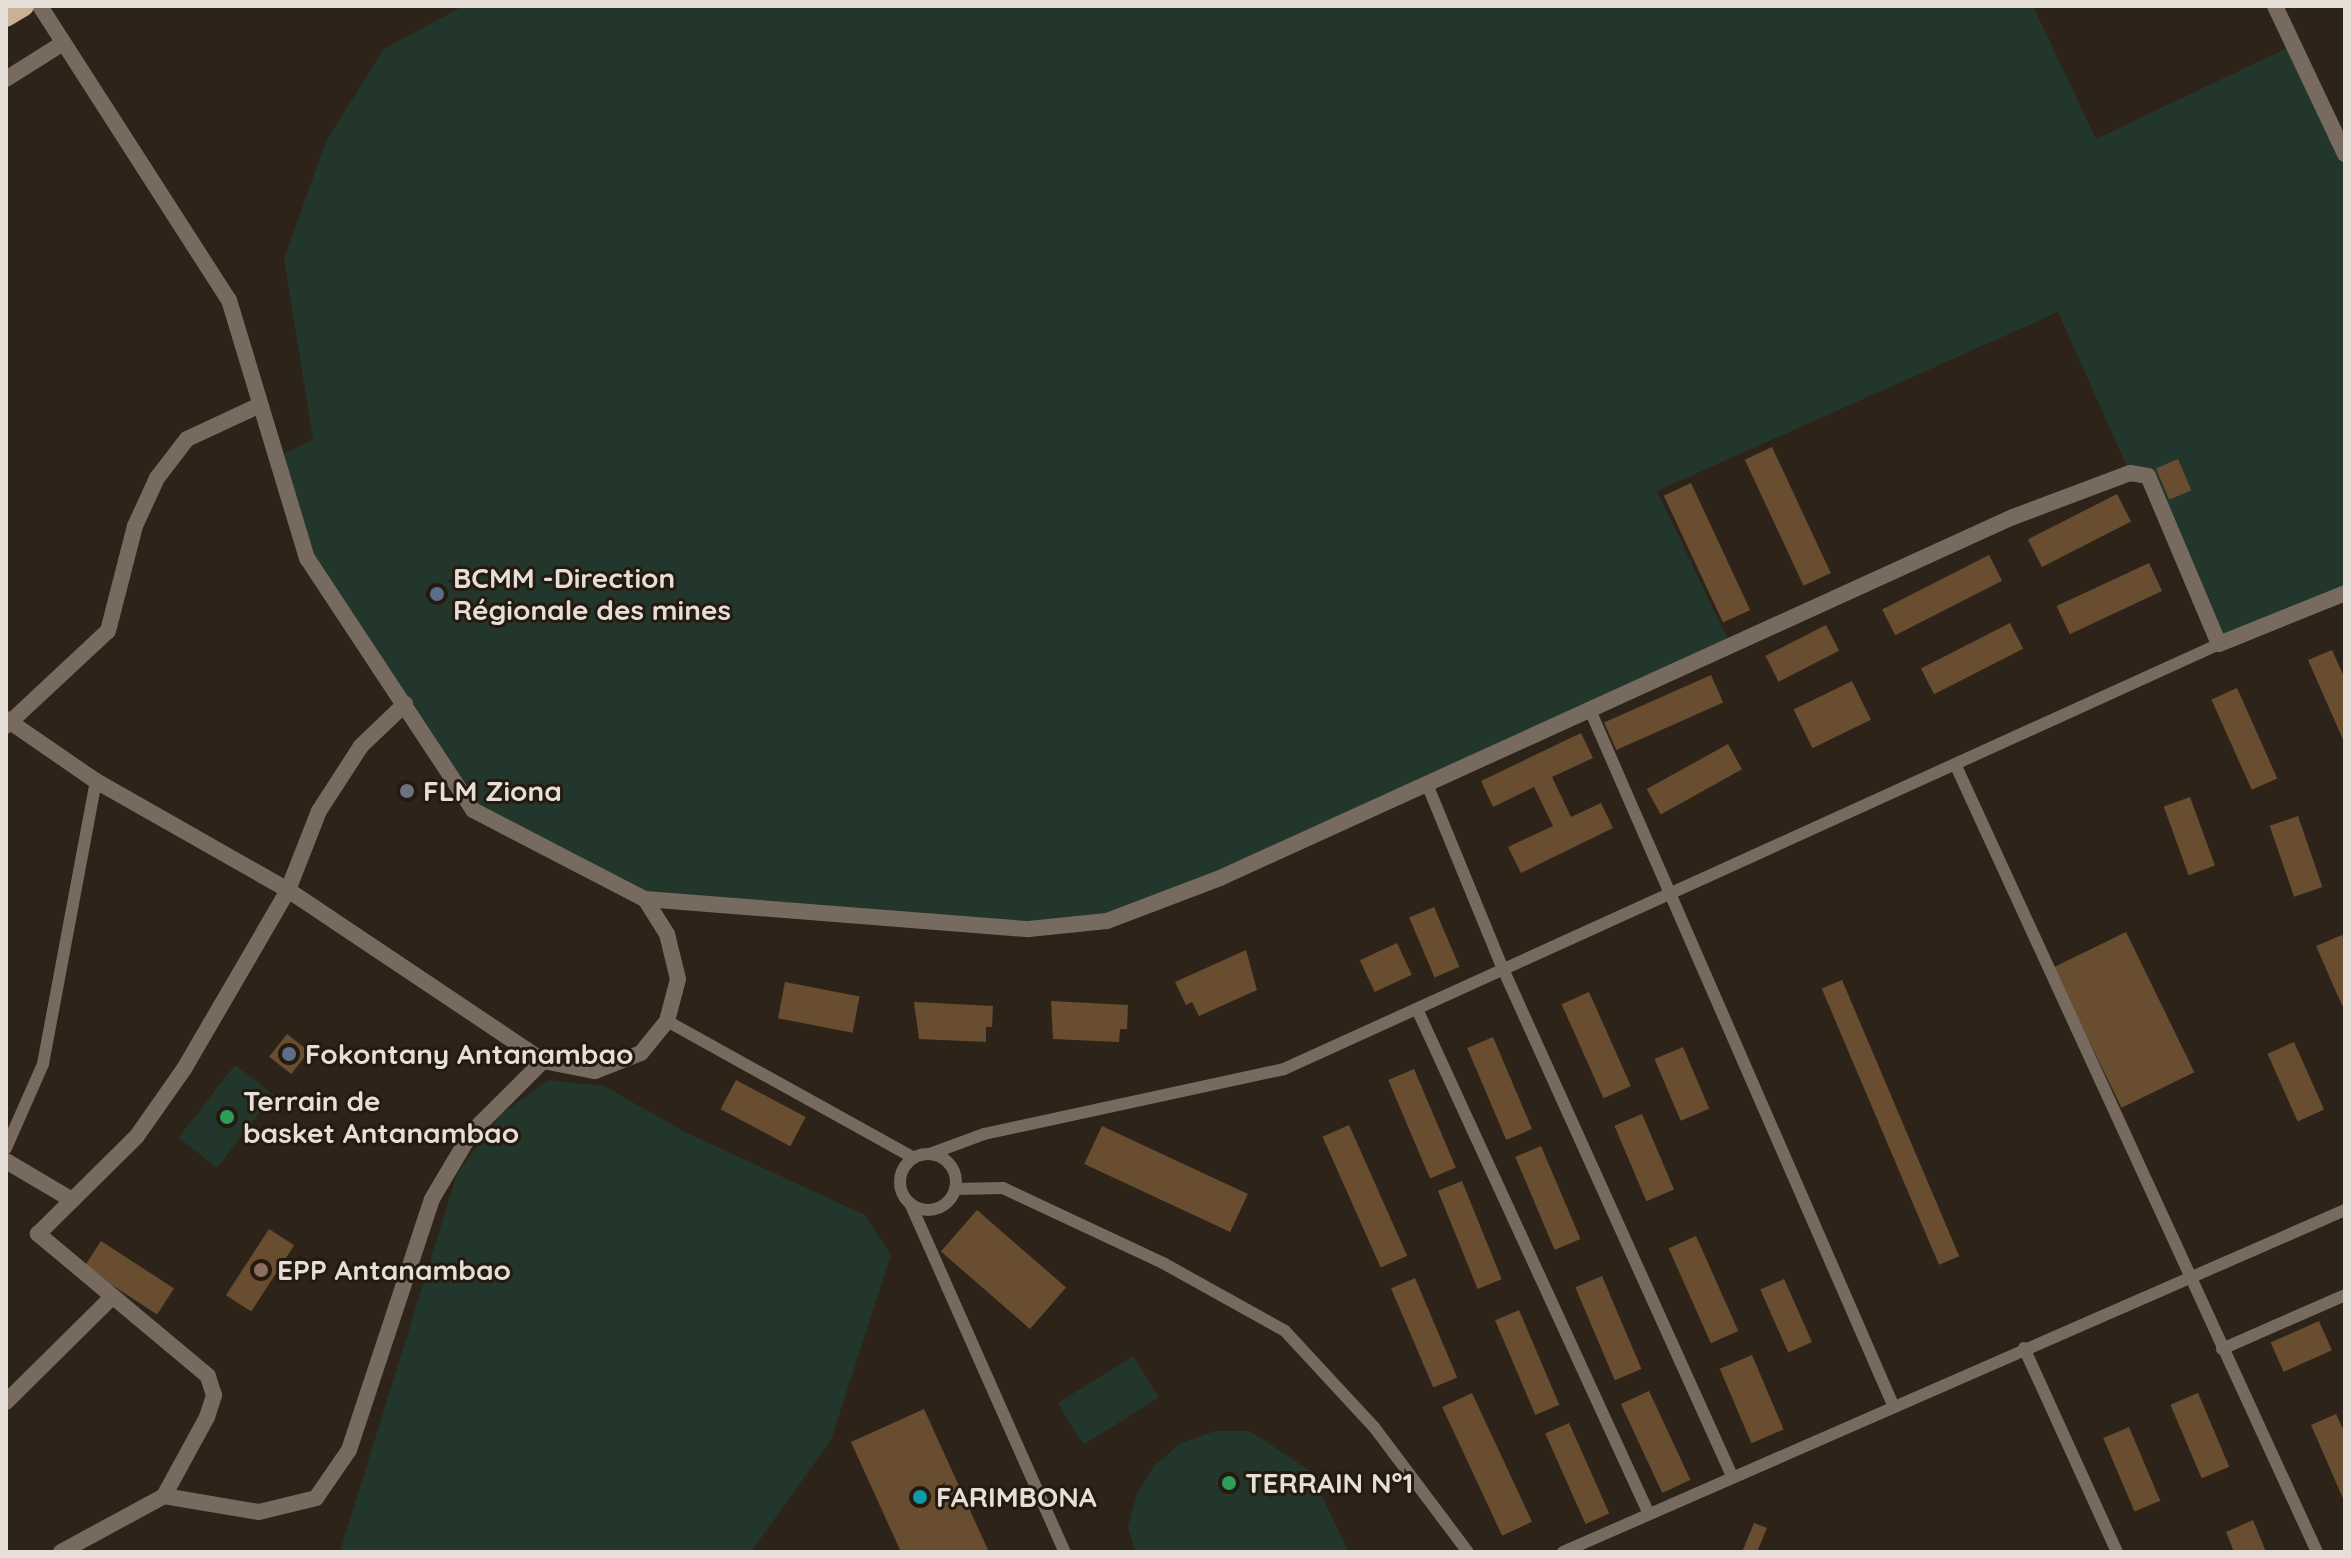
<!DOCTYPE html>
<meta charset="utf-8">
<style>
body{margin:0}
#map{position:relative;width:2351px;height:1558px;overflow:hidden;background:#2e2319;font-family:Quicksand,sans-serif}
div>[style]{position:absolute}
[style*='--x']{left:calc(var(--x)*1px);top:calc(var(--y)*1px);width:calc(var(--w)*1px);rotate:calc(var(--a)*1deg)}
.green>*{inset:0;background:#22362b;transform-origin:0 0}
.building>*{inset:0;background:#684d31;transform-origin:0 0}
.lane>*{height:12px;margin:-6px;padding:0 6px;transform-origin:6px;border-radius:6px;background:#766b5e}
.lane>.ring{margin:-6px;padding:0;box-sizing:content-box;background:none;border:12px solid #766b5e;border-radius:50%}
.street>*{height:16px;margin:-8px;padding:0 8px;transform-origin:8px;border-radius:8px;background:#766b5e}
.primary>*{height:20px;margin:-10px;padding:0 10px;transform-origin:10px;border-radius:10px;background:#c8b195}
.dots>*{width:22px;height:22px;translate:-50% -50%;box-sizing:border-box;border:4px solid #241a0f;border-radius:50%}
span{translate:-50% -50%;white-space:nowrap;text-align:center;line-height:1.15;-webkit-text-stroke:6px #241a0f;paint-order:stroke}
.poi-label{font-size:28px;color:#e6dfd8;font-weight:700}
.left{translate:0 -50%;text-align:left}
.frame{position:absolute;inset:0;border:8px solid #e6dfd8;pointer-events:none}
</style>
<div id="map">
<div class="green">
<div style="clip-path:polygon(463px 6px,2033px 6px,2096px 139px,2293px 45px,2345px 154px,2345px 593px,2219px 644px,2148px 476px,2130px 473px,2058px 312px,1657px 491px,1731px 646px,1107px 921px,1029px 929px,645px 899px,473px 810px,307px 558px,276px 458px,313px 439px,284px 259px,326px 141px,384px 49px)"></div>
<div style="left:235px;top:1065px;width:49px;height:92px;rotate:38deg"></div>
<div style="clip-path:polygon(548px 1080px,604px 1086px,685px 1132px,865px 1215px,891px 1255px,831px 1440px,751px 1552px,340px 1552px,457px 1174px,500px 1115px)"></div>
<div style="left:1133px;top:1356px;width:49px;height:89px;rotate:58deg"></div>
<div style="clip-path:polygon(1215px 1431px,1250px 1431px,1309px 1470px,1349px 1552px,1135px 1552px,1128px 1527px,1136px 1496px,1154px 1466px,1181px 1443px)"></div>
</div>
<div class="building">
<div style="left:1772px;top:447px;width:139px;height:30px;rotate:65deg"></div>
<div style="left:2178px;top:459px;width:34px;height:24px;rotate:67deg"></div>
<div style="left:1691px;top:483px;width:140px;height:30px;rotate:65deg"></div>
<div style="left:2117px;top:494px;width:31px;height:100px;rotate:63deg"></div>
<div style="left:1989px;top:555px;width:29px;height:120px;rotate:63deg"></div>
<div style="left:2149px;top:563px;width:31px;height:102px;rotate:65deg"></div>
<div style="left:2010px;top:623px;width:29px;height:100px;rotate:63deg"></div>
<div style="left:1826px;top:625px;width:29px;height:68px;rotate:63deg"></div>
<div style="clip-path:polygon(2332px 650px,2345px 679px,2345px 744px,2308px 660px)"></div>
<div style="left:1711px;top:675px;width:30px;height:117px;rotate:66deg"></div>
<div style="left:1852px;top:681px;width:43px;height:65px;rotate:64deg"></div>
<div style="left:2237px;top:688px;width:99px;height:28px;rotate:66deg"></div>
<div style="clip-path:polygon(1581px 733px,1593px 758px,1552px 777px,1571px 817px,1601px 803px,1613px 828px,1521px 873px,1508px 847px,1553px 826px,1534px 787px,1493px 807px,1481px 781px)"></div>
<div style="left:1728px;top:744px;width:29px;height:93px;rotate:61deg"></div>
<div style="left:2190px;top:797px;width:73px;height:28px;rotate:70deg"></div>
<div style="left:2298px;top:816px;width:75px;height:30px;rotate:71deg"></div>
<div style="left:1434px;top:907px;width:65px;height:27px;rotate:67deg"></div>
<div style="left:2126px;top:932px;width:156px;height:81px;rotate:64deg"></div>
<div style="clip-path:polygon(2342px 935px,2345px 942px,2345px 1012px,2316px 946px)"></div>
<div style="left:1397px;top:943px;width:35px;height:41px;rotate:65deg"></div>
<div style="clip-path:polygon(1246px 950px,1257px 990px,1199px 1016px,1192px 1002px,1186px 1005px,1175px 982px)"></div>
<div style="left:1842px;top:980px;width:300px;height:22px;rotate:67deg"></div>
<div style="left:785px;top:982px;width:76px;height:37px;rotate:11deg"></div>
<div style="left:1589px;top:992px;width:103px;height:30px;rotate:66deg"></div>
<div style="clip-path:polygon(1051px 1001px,1128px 1005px,1127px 1029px,1120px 1029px,1119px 1042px,1053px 1039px)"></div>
<div style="clip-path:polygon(914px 1002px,993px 1006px,992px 1027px,986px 1027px,986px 1042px,919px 1039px)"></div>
<div style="left:287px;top:1034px;width:28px;height:29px;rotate:38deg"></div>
<div style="left:1493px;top:1037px;width:100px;height:28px;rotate:67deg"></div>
<div style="left:2294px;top:1042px;width:74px;height:29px;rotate:66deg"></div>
<div style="left:1683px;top:1047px;width:67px;height:31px;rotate:67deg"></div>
<div style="left:1414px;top:1069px;width:107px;height:28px;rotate:67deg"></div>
<div style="left:736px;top:1080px;width:79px;height:33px;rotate:28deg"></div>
<div style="left:1642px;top:1114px;width:82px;height:30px;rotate:67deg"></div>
<div style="left:1349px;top:1125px;width:143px;height:29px;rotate:66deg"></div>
<div style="left:1102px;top:1126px;width:161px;height:42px;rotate:25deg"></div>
<div style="left:1541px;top:1146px;width:101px;height:28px;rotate:67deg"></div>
<div style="left:1462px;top:1181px;width:106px;height:26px;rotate:68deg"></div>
<div style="left:977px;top:1210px;width:118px;height:55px;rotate:41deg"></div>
<div style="left:269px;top:1229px;width:30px;height:79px;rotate:33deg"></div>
<div style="left:1696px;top:1236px;width:104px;height:30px;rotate:66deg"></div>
<div style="left:101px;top:1241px;width:87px;height:31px;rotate:33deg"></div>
<div style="left:1602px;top:1276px;width:101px;height:29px;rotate:67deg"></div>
<div style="left:1415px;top:1278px;width:108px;height:26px;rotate:67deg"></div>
<div style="left:1784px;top:1279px;width:69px;height:26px;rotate:66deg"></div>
<div style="left:1519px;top:1310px;width:103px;height:26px;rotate:67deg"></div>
<div style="left:2319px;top:1321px;width:32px;height:53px;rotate:66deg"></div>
<div style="left:1752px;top:1355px;width:81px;height:35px;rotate:67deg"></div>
<div style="left:1649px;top:1391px;width:98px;height:31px;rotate:65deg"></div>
<div style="left:1472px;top:1393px;width:142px;height:33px;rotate:65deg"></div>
<div style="left:2198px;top:1393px;width:80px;height:30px;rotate:67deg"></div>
<div style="clip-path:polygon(924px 1409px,989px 1552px,901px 1552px,851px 1442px)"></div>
<div style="clip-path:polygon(2336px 1414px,2345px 1433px,2345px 1503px,2311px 1425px)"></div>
<div style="left:1569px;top:1423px;width:99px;height:26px;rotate:66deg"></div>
<div style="left:2129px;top:1427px;width:80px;height:28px;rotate:67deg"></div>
<div style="clip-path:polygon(2253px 1520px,2266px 1552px,2234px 1552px,2226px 1532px)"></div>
<div style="clip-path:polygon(1754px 1523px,1767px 1528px,1757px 1552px,1742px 1552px)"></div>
</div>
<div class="lane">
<div style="--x:1590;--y:710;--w:758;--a:66.44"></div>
<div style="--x:1956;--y:766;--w:865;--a:65.33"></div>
<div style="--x:1427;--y:784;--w:200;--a:67.7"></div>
<div style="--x:1503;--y:969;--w:556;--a:65.69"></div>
<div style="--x:1417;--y:1009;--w:554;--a:65.33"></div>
<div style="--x:667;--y:1021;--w:282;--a:29"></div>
<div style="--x:6;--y:1148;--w:92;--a:-66.2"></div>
<div style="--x:43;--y:1064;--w:288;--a:-79.4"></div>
<div style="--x:930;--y:1154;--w:58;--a:-20.3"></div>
<div style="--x:984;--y:1134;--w:307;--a:-12.2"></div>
<div style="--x:1284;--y:1069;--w:1027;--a:-24.44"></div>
<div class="ring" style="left:900px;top:1154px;width:44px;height:44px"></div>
<div style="--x:955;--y:1189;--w:48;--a:-1.2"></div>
<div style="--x:1003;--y:1188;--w:177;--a:25.1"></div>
<div style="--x:1163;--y:1263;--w:140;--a:29.1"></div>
<div style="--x:1285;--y:1331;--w:131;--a:47.2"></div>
<div style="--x:1374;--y:1427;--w:156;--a:53.1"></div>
<div style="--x:910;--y:1203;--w:382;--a:66.1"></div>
<div style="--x:2024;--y:1348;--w:224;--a:65.5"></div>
<div style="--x:2222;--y:1349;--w:134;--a:-23.7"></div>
<div style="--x:1563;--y:1552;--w:854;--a:-23.62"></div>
</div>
<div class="street">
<div style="--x:40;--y:6;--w:350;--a:57.3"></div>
<div style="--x:229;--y:300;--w:270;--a:73.2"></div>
<div style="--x:307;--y:558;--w:302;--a:56.6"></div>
<div style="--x:473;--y:810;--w:194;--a:27.4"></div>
<div style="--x:645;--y:899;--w:385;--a:4.5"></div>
<div style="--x:1029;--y:929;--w:78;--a:-5.9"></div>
<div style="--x:1107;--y:921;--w:121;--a:-20.8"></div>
<div style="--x:1220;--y:878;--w:871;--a:-24.48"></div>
<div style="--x:2013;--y:517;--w:125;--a:-20.6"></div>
<div style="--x:2130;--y:473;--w:18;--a:9"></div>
<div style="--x:2148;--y:476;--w:182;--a:67.1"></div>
<div style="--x:2219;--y:644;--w:136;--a:-22"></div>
<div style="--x:2275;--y:6;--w:164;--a:64.7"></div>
<div style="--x:6;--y:79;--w:67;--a:-32.3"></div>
<div style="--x:6;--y:719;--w:109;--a:34.6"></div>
<div style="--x:96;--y:781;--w:221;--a:29.6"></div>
<div style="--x:288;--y:890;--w:307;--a:33.8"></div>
<div style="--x:6;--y:726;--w:139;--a:-43"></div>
<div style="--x:108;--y:631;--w:108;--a:-75.6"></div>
<div style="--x:135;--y:526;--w:53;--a:-65.4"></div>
<div style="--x:157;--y:478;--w:49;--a:-52.4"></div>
<div style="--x:187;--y:439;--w:81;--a:-25"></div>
<div style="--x:6;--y:1161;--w:77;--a:30.6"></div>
<div style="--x:6;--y:1402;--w:148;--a:-44.7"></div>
<div style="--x:164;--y:1496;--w:90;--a:-61.4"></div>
<div style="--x:207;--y:1417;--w:23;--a:-72"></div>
<div style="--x:214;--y:1395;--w:20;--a:-108"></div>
<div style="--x:208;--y:1376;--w:222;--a:-140.1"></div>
<div style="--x:38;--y:1234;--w:139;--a:-44.7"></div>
<div style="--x:137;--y:1136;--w:82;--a:-55"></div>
<div style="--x:184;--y:1069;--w:207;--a:-59.8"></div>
<div style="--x:288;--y:890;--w:85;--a:-68.6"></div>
<div style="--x:319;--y:811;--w:77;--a:-57.1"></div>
<div style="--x:361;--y:746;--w:61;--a:-43.7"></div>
<div style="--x:61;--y:1552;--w:117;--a:-28.5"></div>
<div style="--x:164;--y:1496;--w:96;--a:9.6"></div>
<div style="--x:259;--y:1512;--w:59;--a:-13.8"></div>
<div style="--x:316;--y:1498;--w:58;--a:-55.5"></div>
<div style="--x:349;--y:1450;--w:264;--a:-71.7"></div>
<div style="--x:432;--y:1199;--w:77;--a:-59.4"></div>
<div style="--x:471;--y:1133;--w:102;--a:-45"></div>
<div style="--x:543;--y:1061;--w:53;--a:10.9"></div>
<div style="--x:595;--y:1071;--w:49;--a:-21.4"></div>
<div style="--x:641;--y:1053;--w:41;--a:-50.9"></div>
<div style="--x:667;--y:1021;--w:43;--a:-75.3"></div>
<div style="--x:678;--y:979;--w:46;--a:-103.7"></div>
<div style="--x:667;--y:934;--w:41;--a:-122.2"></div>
</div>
<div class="primary">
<div style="--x:6;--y:17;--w:21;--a:-31"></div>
</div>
<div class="dots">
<div style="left:437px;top:594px;background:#5c6f8a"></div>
<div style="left:407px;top:791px;background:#6b7280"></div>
<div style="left:289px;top:1054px;background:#5c6f8a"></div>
<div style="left:227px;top:1117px;background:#2e9e5b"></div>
<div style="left:261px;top:1270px;background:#8d6e63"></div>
<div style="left:1229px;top:1483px;background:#2e9e5b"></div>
<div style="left:920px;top:1497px;background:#0f9aa8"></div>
</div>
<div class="poi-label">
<span class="left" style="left:453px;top:594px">BCMM -Direction<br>Régionale des mines</span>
<span class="left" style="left:423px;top:791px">FLM Ziona</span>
<span class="left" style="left:305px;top:1054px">Fokontany Antanambao</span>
<span class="left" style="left:243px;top:1117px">Terrain de<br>basket Antanambao</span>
<span class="left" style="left:277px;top:1270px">EPP Antanambao</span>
<span class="left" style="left:1245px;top:1483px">TERRAIN N°1</span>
<span class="left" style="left:936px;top:1497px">FARIMBONA</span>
</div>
<div class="frame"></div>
</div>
